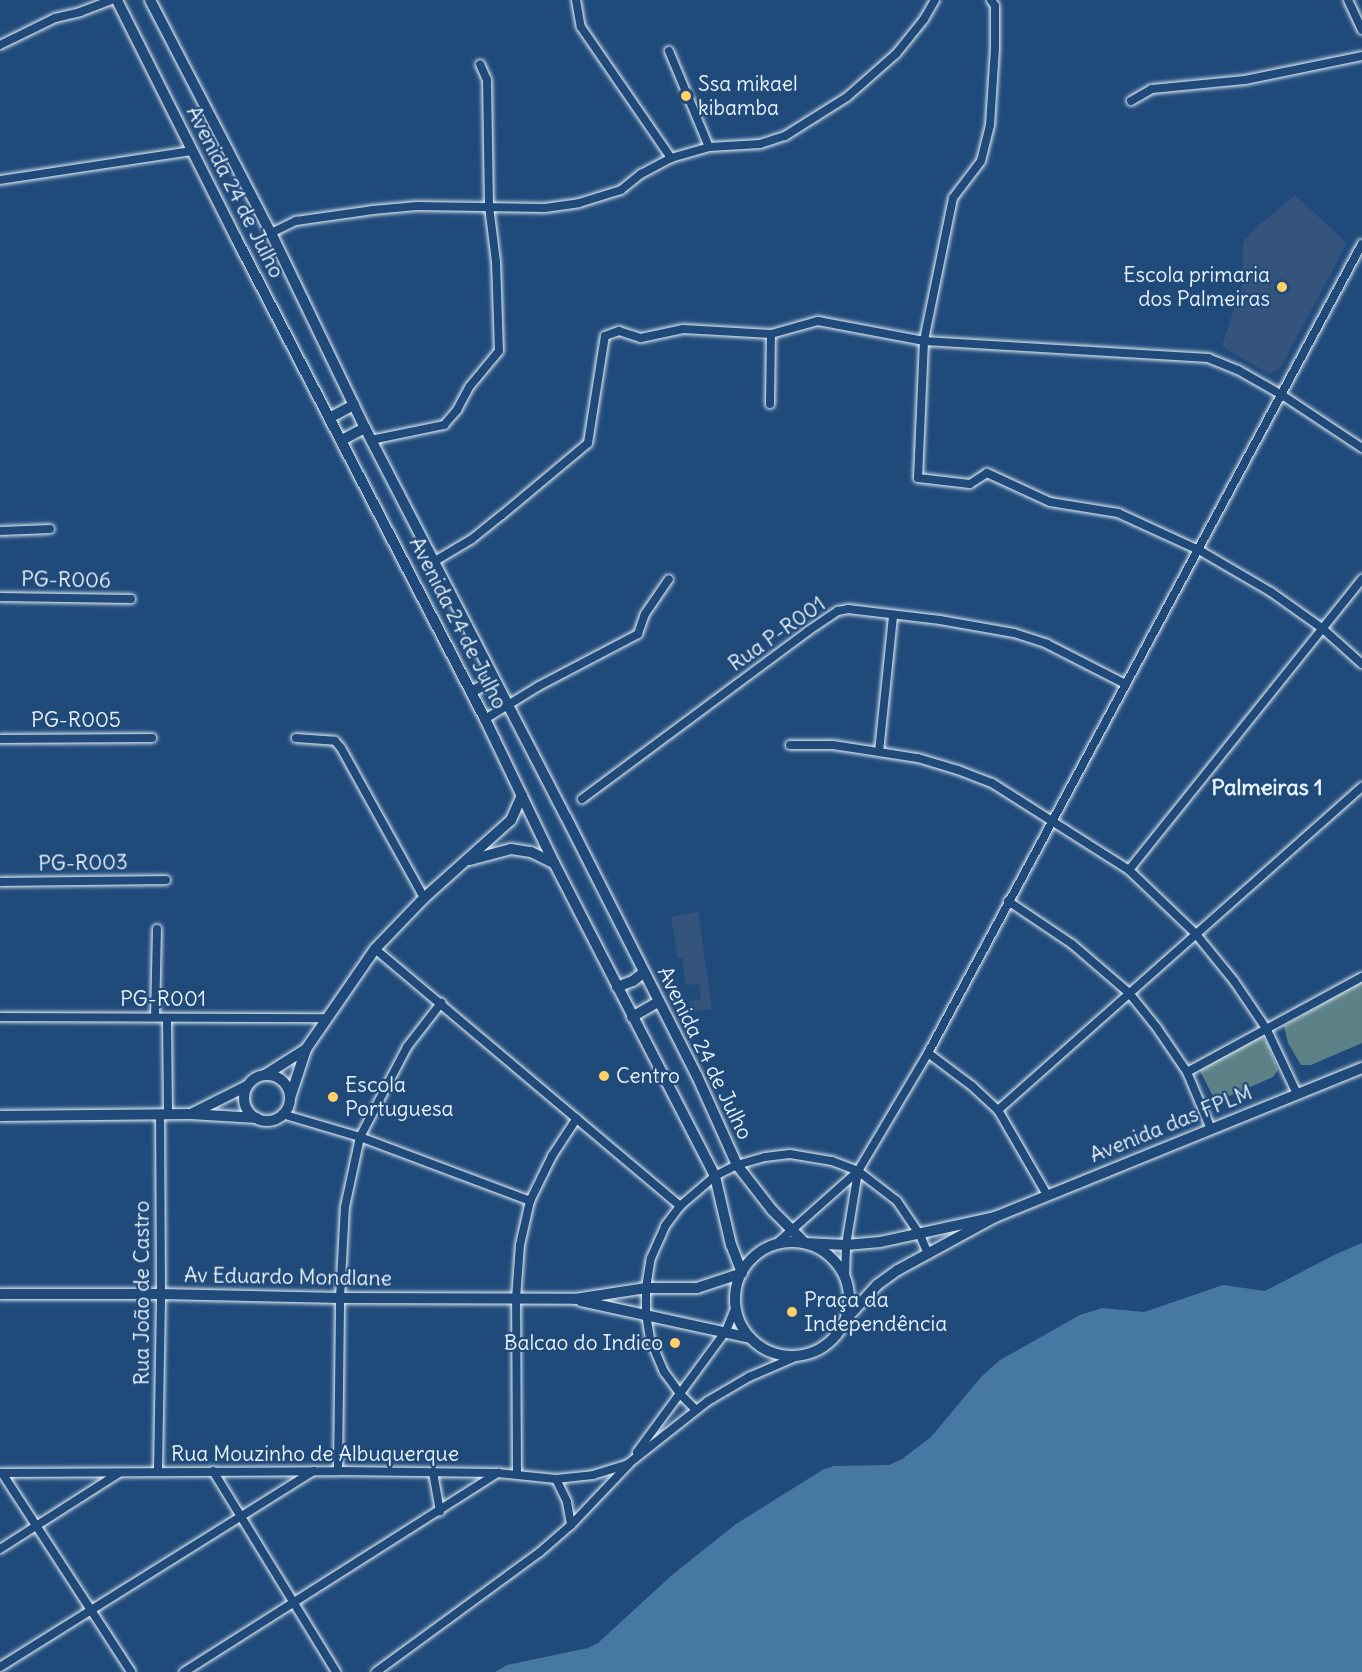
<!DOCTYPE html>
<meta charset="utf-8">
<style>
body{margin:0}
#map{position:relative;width:1362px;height:1672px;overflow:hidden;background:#1f4a7a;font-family:Delius,sans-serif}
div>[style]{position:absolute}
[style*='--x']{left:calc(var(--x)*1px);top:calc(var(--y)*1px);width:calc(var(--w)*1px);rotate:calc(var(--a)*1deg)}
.built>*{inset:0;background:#34547e}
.green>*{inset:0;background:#5c8187}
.water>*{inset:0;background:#4778a4}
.roads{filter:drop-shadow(0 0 2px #e8f1f8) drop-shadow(0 0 2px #e8f1f8)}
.street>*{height:8px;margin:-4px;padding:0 4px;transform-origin:4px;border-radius:4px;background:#1f4a7a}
.secondary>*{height:10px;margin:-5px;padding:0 5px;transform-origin:5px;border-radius:5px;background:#1f4a7a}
.secondary>.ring{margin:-5px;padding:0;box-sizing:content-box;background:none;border:10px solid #1f4a7a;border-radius:50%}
.dots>*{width:16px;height:16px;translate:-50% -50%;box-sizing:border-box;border:3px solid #1f4a7a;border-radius:50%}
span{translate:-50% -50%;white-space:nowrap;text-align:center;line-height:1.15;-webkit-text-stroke:4.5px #1f4a7a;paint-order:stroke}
.poi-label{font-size:21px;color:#e8f1f8}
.left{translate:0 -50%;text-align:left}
.right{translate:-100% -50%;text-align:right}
.street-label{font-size:21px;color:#e8f1f8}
.neighbourhood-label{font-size:22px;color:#e8f1f8;font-weight:700}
</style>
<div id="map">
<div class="built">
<div style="clip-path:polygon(1295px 195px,1347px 243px,1280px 369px,1269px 374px,1222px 346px,1242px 284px,1243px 243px,1252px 231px)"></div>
<div style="clip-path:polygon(698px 912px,712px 1009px,690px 1012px,689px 1001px,701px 1000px,699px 984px,686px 985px,682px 958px,678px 958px,671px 917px)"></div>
</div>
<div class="green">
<div style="clip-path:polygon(1362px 981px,1362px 1043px,1311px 1065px,1301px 1065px,1288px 1043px,1284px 1026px)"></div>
<div style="clip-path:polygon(1260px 1036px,1267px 1042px,1278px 1070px,1273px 1077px,1216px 1102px,1200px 1071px,1208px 1064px)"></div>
</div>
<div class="water">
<div style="clip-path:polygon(1362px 1243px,1362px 1672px,495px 1672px,507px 1665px,588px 1648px,598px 1643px,672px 1575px,736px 1524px,824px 1469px,834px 1466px,889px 1465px,902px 1459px,931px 1437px,981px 1377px,1000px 1360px,1080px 1315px,1102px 1308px,1144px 1312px,1223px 1285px,1265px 1291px,1336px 1254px)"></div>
</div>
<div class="roads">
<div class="street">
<div style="--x:576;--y:0;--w:27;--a:80"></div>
<div style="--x:581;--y:27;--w:159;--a:55.5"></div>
<div style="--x:991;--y:0;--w:7;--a:56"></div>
<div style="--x:995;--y:6;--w:42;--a:90"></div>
<div style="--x:995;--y:48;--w:77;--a:93.7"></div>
<div style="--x:990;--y:125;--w:37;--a:104"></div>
<div style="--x:981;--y:161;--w:46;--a:127.1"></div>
<div style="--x:953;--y:198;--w:146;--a:101.5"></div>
<div style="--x:924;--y:341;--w:137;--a:92.5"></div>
<div style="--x:918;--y:478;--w:52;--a:6.6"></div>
<div style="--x:970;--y:484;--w:20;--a:-33"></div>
<div style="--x:987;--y:473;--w:69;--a:24.7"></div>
<div style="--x:1050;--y:502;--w:69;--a:9.2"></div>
<div style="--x:1118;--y:513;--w:89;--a:24.6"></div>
<div style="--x:1199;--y:550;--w:83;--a:30.3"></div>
<div style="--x:1271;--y:592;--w:64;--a:35.4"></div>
<div style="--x:1323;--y:629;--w:52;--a:41.9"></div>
<div style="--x:1348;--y:0;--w:33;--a:65"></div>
<div style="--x:0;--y:45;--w:61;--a:-26.1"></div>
<div style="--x:55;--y:18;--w:26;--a:-13"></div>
<div style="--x:80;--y:12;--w:33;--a:-21"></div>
<div style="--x:669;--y:51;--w:104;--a:67.4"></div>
<div style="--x:1131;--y:101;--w:24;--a:-30"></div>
<div style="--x:1152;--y:89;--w:93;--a:-5.5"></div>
<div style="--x:1245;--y:80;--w:119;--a:-11.6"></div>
<div style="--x:0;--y:180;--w:193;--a:-8.6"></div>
<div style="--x:271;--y:233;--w:28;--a:-26"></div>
<div style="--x:296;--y:221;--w:78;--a:-8.1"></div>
<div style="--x:373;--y:210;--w:44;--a:-5.2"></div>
<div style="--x:417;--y:206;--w:128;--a:0.9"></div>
<div style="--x:545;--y:208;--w:34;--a:-8"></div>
<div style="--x:579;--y:203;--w:44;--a:-17.2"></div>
<div style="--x:621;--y:190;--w:26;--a:-39"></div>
<div style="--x:641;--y:174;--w:34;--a:-28"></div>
<div style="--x:671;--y:158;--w:40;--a:-16"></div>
<div style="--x:709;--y:147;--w:51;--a:-3.4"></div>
<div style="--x:760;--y:144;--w:26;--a:-18"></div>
<div style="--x:785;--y:136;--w:73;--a:-32.2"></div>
<div style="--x:847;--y:97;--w:65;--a:-41.3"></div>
<div style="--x:896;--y:54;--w:45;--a:-51.3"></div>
<div style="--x:924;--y:19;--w:22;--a:-60"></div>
<div style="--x:770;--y:404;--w:70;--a:-89.2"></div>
<div style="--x:371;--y:440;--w:75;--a:-11.6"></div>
<div style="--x:444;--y:425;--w:20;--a:-49"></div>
<div style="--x:457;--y:410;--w:27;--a:-62"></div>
<div style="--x:470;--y:386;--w:45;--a:-50.4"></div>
<div style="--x:499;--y:351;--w:89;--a:-91.9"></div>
<div style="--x:496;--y:262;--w:56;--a:-97.1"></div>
<div style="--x:489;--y:206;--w:126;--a:-90.9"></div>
<div style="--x:487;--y:80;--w:17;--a:-114"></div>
<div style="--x:0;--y:531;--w:50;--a:-2.3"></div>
<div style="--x:435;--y:561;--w:43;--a:-30.7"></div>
<div style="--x:472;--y:539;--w:38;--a:-39"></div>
<div style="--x:502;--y:515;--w:112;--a:-39.9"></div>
<div style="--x:588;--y:443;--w:108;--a:-81"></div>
<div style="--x:605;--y:336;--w:15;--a:-20"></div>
<div style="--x:619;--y:331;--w:23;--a:18"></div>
<div style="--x:641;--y:338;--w:43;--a:-12.1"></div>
<div style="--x:683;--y:329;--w:88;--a:3.3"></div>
<div style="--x:771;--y:334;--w:49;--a:-15.5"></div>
<div style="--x:818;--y:321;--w:108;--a:10.7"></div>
<div style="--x:924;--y:341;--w:285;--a:3.4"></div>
<div style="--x:1208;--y:358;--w:32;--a:22"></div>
<div style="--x:1238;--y:370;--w:51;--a:29.6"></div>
<div style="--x:1282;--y:395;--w:96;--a:33.5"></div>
<div style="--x:0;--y:597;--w:131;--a:0.9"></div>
<div style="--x:485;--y:719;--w:63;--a:-31.4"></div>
<div style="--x:539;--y:686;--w:112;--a:-27.7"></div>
<div style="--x:638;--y:634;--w:21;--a:-71"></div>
<div style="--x:645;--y:614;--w:42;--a:-55.6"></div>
<div style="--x:296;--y:738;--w:39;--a:4"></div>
<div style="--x:335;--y:741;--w:9;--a:49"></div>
<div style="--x:341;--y:748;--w:171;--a:61"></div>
<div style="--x:0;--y:739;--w:152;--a:-0.4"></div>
<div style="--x:790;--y:745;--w:43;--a:0"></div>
<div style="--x:833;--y:745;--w:47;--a:8.7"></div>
<div style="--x:879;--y:752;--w:39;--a:9"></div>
<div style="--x:918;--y:758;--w:42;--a:16.7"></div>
<div style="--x:958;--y:770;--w:36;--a:21"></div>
<div style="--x:992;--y:783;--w:162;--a:32.4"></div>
<div style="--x:1129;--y:870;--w:91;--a:43.7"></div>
<div style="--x:1195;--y:933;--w:62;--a:50.9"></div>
<div style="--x:1234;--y:981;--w:57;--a:55.8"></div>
<div style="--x:1266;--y:1028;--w:73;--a:64.8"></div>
<div style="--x:879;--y:752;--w:137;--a:-84.1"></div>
<div style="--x:582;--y:799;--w:282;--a:-36.6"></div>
<div style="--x:808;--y:631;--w:36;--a:-34"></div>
<div style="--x:838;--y:611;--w:10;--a:-11"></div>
<div style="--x:848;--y:609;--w:93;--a:6.8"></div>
<div style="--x:940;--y:620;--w:75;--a:10"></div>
<div style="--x:1014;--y:633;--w:35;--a:18"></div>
<div style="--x:1047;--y:644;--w:88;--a:27.1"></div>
<div style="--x:1129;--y:870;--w:373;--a:-51.3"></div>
<div style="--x:0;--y:882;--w:166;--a:-0.7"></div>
<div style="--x:1008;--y:901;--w:77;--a:33.9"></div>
<div style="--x:1072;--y:944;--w:75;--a:40.7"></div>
<div style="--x:1129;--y:993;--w:45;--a:51.3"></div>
<div style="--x:1157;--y:1028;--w:53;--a:55.7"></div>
<div style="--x:1187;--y:1072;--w:62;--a:67.2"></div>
<div style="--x:375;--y:949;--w:399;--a:40.1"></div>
<div style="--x:0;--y:1017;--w:327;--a:0.2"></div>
<div style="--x:155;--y:1017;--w:88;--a:-88.7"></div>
<div style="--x:167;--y:1018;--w:97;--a:89.4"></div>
<div style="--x:928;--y:1053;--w:55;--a:36.9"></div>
<div style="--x:972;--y:1086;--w:35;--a:43"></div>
<div style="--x:998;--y:1110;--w:98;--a:60"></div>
<div style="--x:1187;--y:1072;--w:199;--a:-28.5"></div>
<div style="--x:998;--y:1110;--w:487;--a:-41.6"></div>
<div style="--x:282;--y:1114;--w:81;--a:16.4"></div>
<div style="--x:360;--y:1137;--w:182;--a:20.6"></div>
<div style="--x:775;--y:1245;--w:111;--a:-41.7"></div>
<div style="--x:858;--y:1171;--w:137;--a:-59.3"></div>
<div style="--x:928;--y:1053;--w:918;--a:-61.79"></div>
<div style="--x:845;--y:1276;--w:31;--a:-88"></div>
<div style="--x:846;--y:1245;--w:74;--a:-80.7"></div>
<div style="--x:696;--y:1410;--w:21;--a:-135"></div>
<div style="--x:681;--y:1395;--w:29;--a:-126"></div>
<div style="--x:664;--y:1372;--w:36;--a:-113"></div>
<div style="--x:650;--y:1339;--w:25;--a:-99"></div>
<div style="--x:646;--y:1314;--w:26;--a:-90"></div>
<div style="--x:646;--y:1288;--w:30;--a:-81"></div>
<div style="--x:651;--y:1258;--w:35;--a:-66"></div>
<div style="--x:665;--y:1226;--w:25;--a:-53"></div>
<div style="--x:680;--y:1206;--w:46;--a:-40.6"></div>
<div style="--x:715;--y:1176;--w:25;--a:-27"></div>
<div style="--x:737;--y:1165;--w:29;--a:-16"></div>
<div style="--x:765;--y:1157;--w:25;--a:-7"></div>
<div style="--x:790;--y:1154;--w:43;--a:9.5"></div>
<div style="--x:832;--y:1161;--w:28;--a:21"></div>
<div style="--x:858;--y:1171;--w:49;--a:37.6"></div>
<div style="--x:897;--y:1201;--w:41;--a:55.9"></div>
<div style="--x:920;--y:1235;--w:21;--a:67"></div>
<div style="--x:637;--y:1452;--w:150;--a:-53.7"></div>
<div style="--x:726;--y:1331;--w:27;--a:-68"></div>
<div style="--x:158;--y:1471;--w:177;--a:-89"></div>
<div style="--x:161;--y:1294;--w:179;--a:-90.3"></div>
<div style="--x:213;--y:1471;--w:236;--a:58.5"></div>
<div style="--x:338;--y:1471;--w:173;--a:-89.3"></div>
<div style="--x:340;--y:1298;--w:91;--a:-86.9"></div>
<div style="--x:345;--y:1207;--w:72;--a:-77.9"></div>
<div style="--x:360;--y:1137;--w:102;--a:-62.4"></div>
<div style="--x:407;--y:1047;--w:56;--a:-52.3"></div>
<div style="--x:433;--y:1472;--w:40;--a:80"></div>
<div style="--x:0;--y:1473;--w:338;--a:-0.3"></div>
<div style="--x:338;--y:1471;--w:160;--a:0.7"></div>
<div style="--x:498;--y:1473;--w:58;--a:5.9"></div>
<div style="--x:556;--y:1479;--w:37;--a:-6"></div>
<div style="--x:593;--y:1475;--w:37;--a:-17"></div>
<div style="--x:628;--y:1464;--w:102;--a:-38.2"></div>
<div style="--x:708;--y:1401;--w:48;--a:-30.3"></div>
<div style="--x:749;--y:1377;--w:56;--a:-23.3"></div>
<div style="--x:2;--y:1473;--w:237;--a:57"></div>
<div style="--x:517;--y:1474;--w:175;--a:-90.3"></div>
<div style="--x:516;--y:1299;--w:54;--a:-85.8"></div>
<div style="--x:520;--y:1245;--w:45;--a:-77.2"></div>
<div style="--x:530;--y:1201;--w:50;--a:-63.9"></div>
<div style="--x:552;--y:1156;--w:45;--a:-56.7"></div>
<div style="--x:556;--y:1479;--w:25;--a:64"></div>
<div style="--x:567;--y:1502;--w:23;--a:80"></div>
<div style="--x:0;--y:1549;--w:141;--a:-32.6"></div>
<div style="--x:0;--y:1667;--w:370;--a:-32"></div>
<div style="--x:184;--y:1672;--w:372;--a:-32.4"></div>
<div style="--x:376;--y:1672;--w:203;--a:-36.2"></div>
<div style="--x:540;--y:1552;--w:41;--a:-41.1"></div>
<div style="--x:571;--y:1525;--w:83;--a:-46.5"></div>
</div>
<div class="secondary">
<div style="--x:150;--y:0;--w:263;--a:62.6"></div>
<div style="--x:271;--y:233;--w:216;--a:64.3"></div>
<div style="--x:365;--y:428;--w:438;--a:62.7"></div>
<div style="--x:566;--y:817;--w:290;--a:63.2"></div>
<div style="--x:697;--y:1076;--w:98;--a:65.8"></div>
<div style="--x:737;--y:1165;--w:57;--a:52.1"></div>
<div style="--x:772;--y:1210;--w:47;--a:45"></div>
<div style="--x:805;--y:1243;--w:41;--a:2.8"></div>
<div style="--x:846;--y:1245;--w:34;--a:-5"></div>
<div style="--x:880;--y:1242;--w:118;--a:-12.3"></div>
<div style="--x:331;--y:417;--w:26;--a:-28"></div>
<div style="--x:342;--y:440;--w:26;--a:-28"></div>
<div style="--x:471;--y:692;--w:26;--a:-28"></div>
<div style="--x:470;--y:860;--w:42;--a:-15"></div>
<div style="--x:511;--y:849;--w:20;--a:9"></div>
<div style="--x:531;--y:852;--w:25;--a:26"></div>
<div style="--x:617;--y:987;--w:17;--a:-21"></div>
<div style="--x:633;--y:981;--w:14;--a:-39"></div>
<div style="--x:632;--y:1017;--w:30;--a:-30"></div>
<div style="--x:265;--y:1075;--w:49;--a:-32.4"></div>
<div class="ring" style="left:244px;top:1075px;width:36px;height:36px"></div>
<div style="--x:290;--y:1098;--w:52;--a:-71.9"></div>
<div style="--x:306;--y:1049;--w:121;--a:-55.4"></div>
<div style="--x:375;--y:949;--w:71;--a:-46.1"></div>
<div style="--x:424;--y:898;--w:117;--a:-41.9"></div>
<div style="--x:511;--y:820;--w:27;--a:-66"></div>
<div style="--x:191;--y:1114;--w:63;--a:-26.6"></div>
<div style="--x:0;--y:1116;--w:190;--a:-0.6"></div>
<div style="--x:190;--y:1114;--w:67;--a:3.4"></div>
<div class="ring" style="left:735px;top:1242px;width:104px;height:104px"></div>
<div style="--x:0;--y:1294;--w:161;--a:0"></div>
<div style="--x:161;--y:1294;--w:179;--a:1.3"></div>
<div style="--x:340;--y:1298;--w:235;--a:0.2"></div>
<div style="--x:575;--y:1299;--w:72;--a:-8.8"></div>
<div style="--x:646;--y:1288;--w:51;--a:0"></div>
<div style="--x:697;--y:1288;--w:47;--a:-18.4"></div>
<div style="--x:742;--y:1273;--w:30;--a:-111"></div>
<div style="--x:731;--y:1245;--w:71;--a:-103.1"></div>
<div style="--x:715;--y:1176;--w:352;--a:-117.2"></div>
<div style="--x:554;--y:863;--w:160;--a:-115.6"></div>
<div style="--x:485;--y:719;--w:542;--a:-117.37"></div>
<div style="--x:236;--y:238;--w:266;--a:-116.6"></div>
<div style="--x:581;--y:1301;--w:173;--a:12.3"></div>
<div style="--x:846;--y:1319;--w:46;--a:-47.6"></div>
<div style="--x:877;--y:1285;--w:26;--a:-36"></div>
<div style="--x:898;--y:1270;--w:111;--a:-28.7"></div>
<div style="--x:995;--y:1217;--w:396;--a:-22.1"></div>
</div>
</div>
<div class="dots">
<div style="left:686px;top:96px;background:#ffd166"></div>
<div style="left:1282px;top:287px;background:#ffd166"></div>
<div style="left:604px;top:1076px;background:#ffd166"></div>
<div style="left:333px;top:1097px;background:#ffd166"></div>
<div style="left:792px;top:1312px;background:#ffd166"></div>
<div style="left:675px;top:1343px;background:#ffd166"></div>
</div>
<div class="poi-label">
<span class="left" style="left:698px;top:96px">Ssa mikael<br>kibamba</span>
<span class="right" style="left:1270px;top:287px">Escola primaria<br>dos Palmeiras</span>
<span class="left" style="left:616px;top:1076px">Centro</span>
<span class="left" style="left:345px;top:1097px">Escola<br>Portuguesa</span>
<span class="left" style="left:804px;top:1312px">Praça da<br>Independência</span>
<span class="right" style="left:663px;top:1343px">Balcao do Indico</span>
</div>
<div class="street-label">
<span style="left:235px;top:192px;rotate:63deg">Avenida 24 de Julho</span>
<span style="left:66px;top:580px;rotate:1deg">PG-R006</span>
<span style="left:458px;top:623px;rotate:63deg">Avenida 24 de Julho</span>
<span style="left:777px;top:634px;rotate:-35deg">Rua P-R001</span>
<span style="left:76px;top:720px">PG-R005</span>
<span style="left:83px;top:863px;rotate:-1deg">PG-R003</span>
<span style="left:163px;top:999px">PG-R001</span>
<span style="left:705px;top:1053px;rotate:64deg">Avenida 24 de Julho</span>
<span style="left:1171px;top:1124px;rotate:-22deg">Avenida das FPLM</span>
<span style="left:288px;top:1277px;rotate:1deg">Av Eduardo Mondlane</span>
<span style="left:142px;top:1293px;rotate:-90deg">Rua João de Castro</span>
<span style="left:315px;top:1454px">Rua Mouzinho de Albuquerque</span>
</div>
<div class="neighbourhood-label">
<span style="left:1267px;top:788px">Palmeiras 1</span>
</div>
</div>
